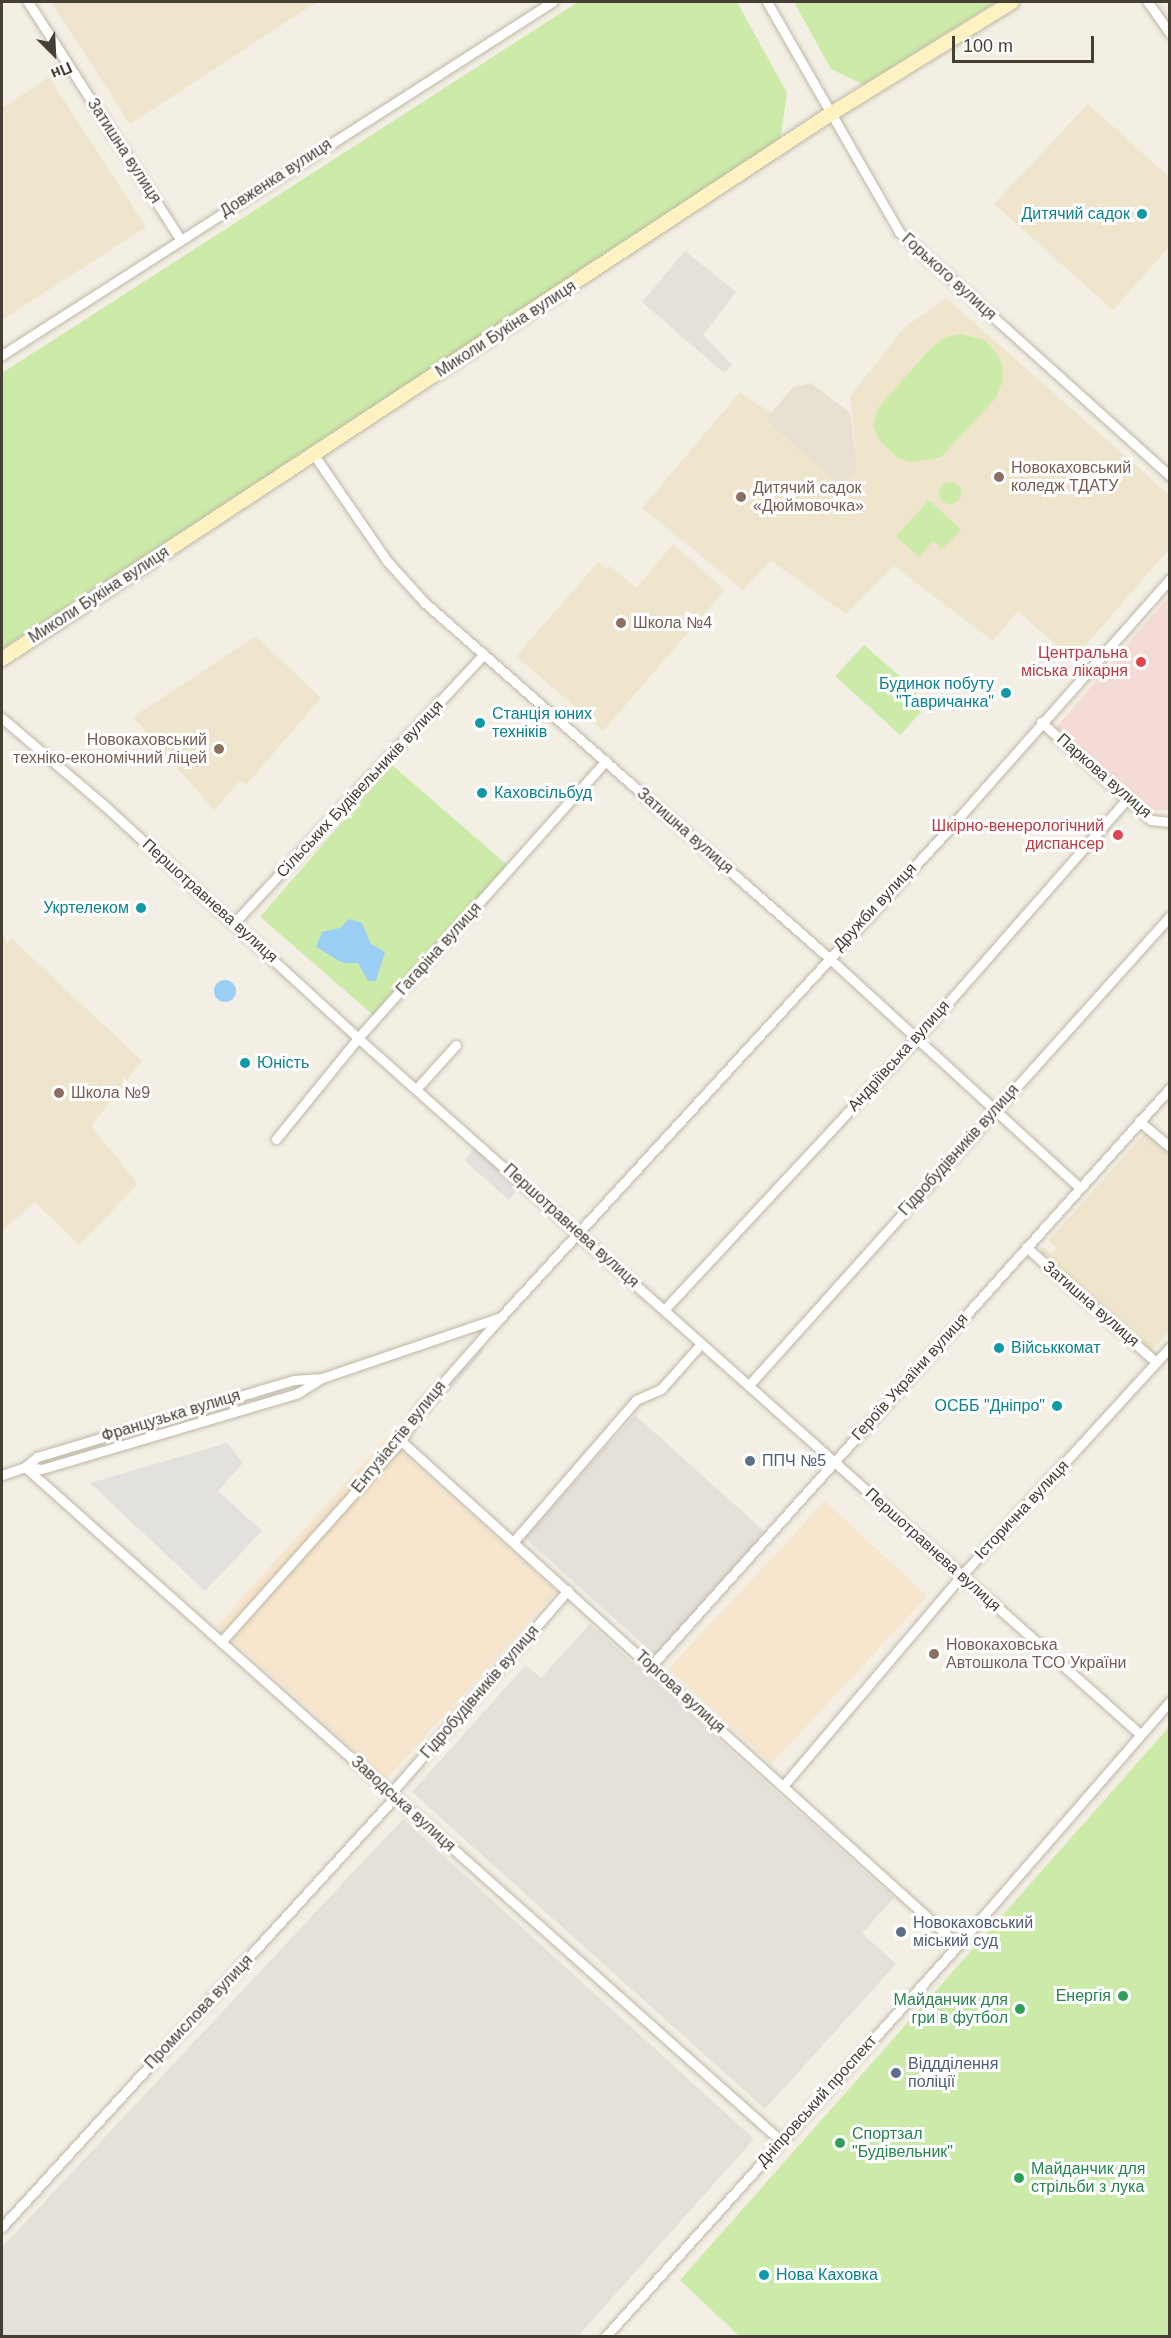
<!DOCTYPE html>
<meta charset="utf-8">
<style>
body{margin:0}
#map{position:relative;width:1171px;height:2338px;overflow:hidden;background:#f3efe4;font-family:Helvetica,sans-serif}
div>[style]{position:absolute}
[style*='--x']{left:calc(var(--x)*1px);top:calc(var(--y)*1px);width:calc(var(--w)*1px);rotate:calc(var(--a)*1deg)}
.residential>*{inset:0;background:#e8e1d1}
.commercial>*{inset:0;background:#f7e6cd;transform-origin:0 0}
.industrial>*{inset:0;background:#e5e0d9;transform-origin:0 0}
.education>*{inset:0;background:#eee5cc}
.medical>*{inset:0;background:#f5dbd6}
.green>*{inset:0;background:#cceba9;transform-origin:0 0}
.round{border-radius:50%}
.parking>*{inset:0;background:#e3e1dd;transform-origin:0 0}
.water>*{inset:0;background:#9bcef5}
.roads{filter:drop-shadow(0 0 2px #bfb7a6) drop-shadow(0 0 2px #bfb7a6)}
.street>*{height:9px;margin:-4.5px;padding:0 4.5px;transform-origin:4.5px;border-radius:4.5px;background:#fff}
.secondary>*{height:14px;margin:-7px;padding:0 7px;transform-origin:7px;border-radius:7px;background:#fff2c2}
.dots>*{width:16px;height:16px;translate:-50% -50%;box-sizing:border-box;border:3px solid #fff;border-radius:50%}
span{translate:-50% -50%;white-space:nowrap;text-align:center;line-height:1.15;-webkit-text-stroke:6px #fff;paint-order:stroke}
.street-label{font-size:16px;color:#463f33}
.culture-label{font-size:16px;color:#0d838f}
.right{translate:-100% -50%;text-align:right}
.left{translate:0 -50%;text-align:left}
.education-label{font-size:16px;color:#785e54}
.health-label{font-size:16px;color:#be3a42}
.service-label{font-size:16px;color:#4e5e75}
.leisure-label{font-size:16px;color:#27864d}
.frame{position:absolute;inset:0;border:3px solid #463f33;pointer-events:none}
.north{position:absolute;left:24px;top:24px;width:60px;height:60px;-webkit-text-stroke:4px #fff;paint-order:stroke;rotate:156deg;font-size:16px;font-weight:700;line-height:24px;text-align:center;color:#463f33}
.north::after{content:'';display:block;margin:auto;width:21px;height:27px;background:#463f33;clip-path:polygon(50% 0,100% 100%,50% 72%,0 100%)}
.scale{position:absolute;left:952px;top:36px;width:142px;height:27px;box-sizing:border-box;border:3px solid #463f33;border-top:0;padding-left:8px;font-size:18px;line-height:21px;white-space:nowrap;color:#463f33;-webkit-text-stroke:4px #fff;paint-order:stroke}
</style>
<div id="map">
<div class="residential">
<div style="clip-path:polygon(811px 383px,850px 413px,857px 468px,841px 487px,765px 420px,793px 387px)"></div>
</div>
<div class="commercial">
<div style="left:386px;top:1438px;width:229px;height:253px;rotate:42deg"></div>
<div style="left:825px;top:1501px;width:140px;height:229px;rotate:43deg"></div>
</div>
<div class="industrial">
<div style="clip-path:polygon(685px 251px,736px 292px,703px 335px,732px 365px,724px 373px,642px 302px)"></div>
<div style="left:635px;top:1415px;width:176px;height:165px;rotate:42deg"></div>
<div style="clip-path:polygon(590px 1624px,894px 1898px,862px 1933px,896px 1964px,765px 2109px,412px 1792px,526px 1665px,541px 1678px)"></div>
<div style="clip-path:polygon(403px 1819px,754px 2139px,578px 2336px,2px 2336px,2px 2247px)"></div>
</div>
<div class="education">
<div style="clip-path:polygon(51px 2px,317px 2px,130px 124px)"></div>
<div style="clip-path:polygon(49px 77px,146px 227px,2px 320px,2px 108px)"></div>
<div style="clip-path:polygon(1088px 104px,1169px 177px,1169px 247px,1113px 310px,994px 204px)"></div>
<div style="clip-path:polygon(946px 298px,1169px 495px,1169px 549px,1073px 660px,1018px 611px,993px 641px,894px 566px,846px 614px,771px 561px,743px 590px,642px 508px,740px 392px,771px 413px,765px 421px,841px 486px,857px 468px,850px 396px,905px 327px)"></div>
<div style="clip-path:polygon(673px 544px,725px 590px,603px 731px,516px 656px,598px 562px,607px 569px,610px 566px,636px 588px)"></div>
<div style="clip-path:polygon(256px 636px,321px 698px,246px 785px,240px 781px,214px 810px,133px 717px)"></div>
<div style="clip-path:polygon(2px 930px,7px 944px,11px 938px,142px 1061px,91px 1126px,138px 1184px,79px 1245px,35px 1202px,2px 1231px)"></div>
<div style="clip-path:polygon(1145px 1133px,1170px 1155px,1169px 1332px,1151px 1351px,1040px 1251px,1043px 1247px,1051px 1254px,1057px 1248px,1049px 1240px)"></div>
</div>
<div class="medical">
<div style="clip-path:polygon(1169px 596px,1169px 810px,1151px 811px,1055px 729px)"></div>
</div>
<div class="green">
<div style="clip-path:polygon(578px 2px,737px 2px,787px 93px,780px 141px,2px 649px,2px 373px)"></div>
<div style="clip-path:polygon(794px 2px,996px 2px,864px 85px,831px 69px)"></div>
<div style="clip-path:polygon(961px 334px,984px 340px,996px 352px,1002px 364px,1003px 380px,996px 398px,941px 457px,912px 462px,899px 459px,880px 441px,873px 427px,878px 408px,932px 347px,946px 337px)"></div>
<div class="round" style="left:939px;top:482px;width:22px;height:22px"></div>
<div style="clip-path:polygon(929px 500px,961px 530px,942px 549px,933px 541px,919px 557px,896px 536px)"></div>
<div style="clip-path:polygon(864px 645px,918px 692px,910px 702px,921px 712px,900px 735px,835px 676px)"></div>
<div style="left:392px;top:765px;width:154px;height:201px;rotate:41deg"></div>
<div style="clip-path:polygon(1169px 1727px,1169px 2336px,739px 2336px,680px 2280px)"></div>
</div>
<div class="parking">
<div style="left:475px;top:1148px;width:60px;height:16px;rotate:42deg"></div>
<div style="left:478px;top:1345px;width:8px;height:85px;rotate:40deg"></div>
<div style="clip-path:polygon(227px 1443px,243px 1463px,218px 1491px,262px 1531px,205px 1591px,90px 1483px)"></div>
</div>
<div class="water">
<div style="clip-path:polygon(349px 919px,362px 923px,371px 944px,385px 952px,376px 981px,368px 981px,358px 963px,343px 963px,316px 947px,322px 932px,340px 928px)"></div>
<div class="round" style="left:214px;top:980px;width:22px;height:22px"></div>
</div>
<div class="roads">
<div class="street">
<div style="--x:28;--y:2;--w:283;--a:57.3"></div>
<div style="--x:767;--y:2;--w:265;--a:60.1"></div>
<div style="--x:899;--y:232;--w:365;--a:42"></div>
<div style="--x:1148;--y:2;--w:39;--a:55"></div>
<div style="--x:2;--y:355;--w:654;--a:-32.69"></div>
<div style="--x:314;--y:455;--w:129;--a:55.4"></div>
<div style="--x:387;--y:561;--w:55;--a:47.9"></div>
<div style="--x:424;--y:602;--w:538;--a:41.31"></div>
<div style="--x:828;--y:957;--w:340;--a:42.5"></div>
<div style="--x:2;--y:718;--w:135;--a:40.5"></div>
<div style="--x:105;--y:806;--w:343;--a:42.5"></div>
<div style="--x:358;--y:1038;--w:1047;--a:41.67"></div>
<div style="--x:1041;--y:722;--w:147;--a:41.7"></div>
<div style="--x:1151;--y:820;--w:19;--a:6"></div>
<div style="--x:234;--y:923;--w:367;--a:-47.1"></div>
<div style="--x:417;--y:1088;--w:58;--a:-47.8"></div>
<div style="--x:1139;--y:1121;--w:40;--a:40"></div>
<div style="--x:276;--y:1139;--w:130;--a:-50.9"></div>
<div style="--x:358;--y:1038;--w:372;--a:-48.2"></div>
<div style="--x:1026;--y:1247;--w:174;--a:41.5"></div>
<div style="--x:664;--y:1310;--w:371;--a:-47.1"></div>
<div style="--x:917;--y:1038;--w:320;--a:-48.7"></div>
<div style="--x:749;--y:1385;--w:630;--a:-48.09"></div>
<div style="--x:401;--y:1441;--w:751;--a:42.14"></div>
<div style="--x:25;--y:1467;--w:1013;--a:41.72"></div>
<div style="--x:25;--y:1467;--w:16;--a:-40"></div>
<div style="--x:37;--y:1457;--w:268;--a:-16.7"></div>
<div style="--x:294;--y:1380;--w:28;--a:-4"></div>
<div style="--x:322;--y:1378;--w:186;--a:-18.8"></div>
<div style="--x:2;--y:1475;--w:24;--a:-19"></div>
<div style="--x:25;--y:1467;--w:17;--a:7"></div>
<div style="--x:42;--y:1469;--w:267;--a:-16.5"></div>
<div style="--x:298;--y:1393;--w:25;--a:-32"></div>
<div style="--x:514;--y:1541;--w:186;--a:-49.1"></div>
<div style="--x:636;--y:1400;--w:27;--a:-24"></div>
<div style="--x:661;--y:1389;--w:60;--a:-48.4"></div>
<div style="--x:221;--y:1642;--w:270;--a:-48.2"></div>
<div style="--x:401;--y:1441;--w:34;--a:-60"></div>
<div style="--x:418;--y:1411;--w:124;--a:-48.6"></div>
<div style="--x:500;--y:1318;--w:661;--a:-47.45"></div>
<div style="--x:947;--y:831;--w:337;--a:-48.5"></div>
<div style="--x:651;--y:1666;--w:777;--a:-48.08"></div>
<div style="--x:783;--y:1786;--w:275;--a:-49.7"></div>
<div style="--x:961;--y:1576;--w:310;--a:-47.6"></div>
<div style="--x:391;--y:1793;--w:269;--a:-48.9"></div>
<div style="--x:2;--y:2227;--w:583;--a:-47.57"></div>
<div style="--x:606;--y:2336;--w:526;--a:-48"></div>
<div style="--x:958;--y:1945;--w:323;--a:-49"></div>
</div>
<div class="secondary">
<div style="--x:2;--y:659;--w:990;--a:-33.34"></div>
<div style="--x:829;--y:115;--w:215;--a:-31.7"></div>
</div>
</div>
<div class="dots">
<div style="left:1142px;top:214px;background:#0f9aa8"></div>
<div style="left:999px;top:477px;background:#8d6e63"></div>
<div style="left:741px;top:497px;background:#8d6e63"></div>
<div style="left:621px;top:623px;background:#8d6e63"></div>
<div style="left:1141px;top:662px;background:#e0444e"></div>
<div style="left:1006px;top:693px;background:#0f9aa8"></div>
<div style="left:480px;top:723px;background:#0f9aa8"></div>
<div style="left:219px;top:749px;background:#8d6e63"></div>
<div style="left:482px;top:793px;background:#0f9aa8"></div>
<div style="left:1118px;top:835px;background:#e0444e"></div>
<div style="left:141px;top:908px;background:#0f9aa8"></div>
<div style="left:245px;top:1063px;background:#0f9aa8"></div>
<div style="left:59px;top:1093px;background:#8d6e63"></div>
<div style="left:999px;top:1348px;background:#0f9aa8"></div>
<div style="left:1057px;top:1406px;background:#0f9aa8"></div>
<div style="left:750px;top:1461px;background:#5c6f8a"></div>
<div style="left:934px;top:1654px;background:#8d6e63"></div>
<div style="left:901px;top:1932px;background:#5c6f8a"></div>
<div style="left:1123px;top:1996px;background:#2e9e5b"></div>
<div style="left:1020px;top:2009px;background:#2e9e5b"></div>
<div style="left:896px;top:2073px;background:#5c6f8a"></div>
<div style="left:840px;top:2143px;background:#2e9e5b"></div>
<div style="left:1019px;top:2178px;background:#2e9e5b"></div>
<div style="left:764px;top:2275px;background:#0f9aa8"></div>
</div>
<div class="street-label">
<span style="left:124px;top:151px;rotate:57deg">Затишна вулиця</span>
<span style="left:276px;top:178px;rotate:-33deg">Довженка вулиця</span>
<span style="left:949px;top:277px;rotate:42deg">Горького вулиця</span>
<span style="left:506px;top:329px;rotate:-33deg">Миколи Букіна вулиця</span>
<span style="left:99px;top:595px;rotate:-33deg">Миколи Букіна вулиця</span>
<span style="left:1104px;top:776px;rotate:41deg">Паркова вулиця</span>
<span style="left:360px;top:789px;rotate:-47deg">Сільських Будівельників вулиця</span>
<span style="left:685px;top:831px;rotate:41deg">Затишна вулиця</span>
<span style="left:210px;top:901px;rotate:42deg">Першотравнева вулиця</span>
<span style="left:875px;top:907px;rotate:-47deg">Дружби вулиця</span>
<span style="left:439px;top:949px;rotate:-48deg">Гагаріна вулиця</span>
<span style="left:899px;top:1056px;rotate:-48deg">Андріївська вулиця</span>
<span style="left:959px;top:1150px;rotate:-48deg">Гідробудівників вулиця</span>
<span style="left:571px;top:1226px;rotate:42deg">Першотравнева вулиця</span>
<span style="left:1091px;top:1304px;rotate:41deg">Затишна вулиця</span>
<span style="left:910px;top:1377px;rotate:-48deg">Героїв України вулиця</span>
<span style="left:171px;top:1416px;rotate:-17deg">Французька вулиця</span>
<span style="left:399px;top:1437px;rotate:-51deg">Ентузіастів вулиця</span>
<span style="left:1022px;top:1510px;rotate:-47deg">Історична вулиця</span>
<span style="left:933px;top:1550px;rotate:42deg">Першотравнева вулиця</span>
<span style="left:480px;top:1692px;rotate:-49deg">Гідробудівників вулиця</span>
<span style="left:680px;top:1692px;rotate:42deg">Торгова вулиця</span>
<span style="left:403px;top:1804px;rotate:42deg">Заводська вулиця</span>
<span style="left:199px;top:2012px;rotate:-47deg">Промислова вулиця</span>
<span style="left:817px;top:2101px;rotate:-48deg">Дніпровський проспект</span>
</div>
<div class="culture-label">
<span class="right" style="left:1130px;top:214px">Дитячий садок</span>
<span class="right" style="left:994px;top:693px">Будинок побуту<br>"Тавричанка"</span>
<span class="left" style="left:492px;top:723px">Станція юних<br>техніків</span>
<span class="left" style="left:494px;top:793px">Каховсільбуд</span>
<span class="right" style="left:129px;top:908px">Укртелеком</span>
<span class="left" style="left:257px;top:1063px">Юність</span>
<span class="left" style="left:1011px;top:1348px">Військкомат</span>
<span class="right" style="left:1045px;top:1406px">ОСББ "Днiпро"</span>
<span class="left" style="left:776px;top:2275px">Нова Каховка</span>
</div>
<div class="education-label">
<span class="left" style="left:1011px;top:477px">Новокаховський<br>коледж ТДАТУ</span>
<span class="left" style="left:753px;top:497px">Дитячий садок<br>«Дюймовочка»</span>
<span class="left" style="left:633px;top:623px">Школа №4</span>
<span class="right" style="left:207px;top:749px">Новокаховський<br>техніко-економічний ліцей</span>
<span class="left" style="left:71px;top:1093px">Школа №9</span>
<span class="left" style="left:946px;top:1654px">Новокаховська<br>Автошкола ТСО України</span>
</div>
<div class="health-label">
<span class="right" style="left:1128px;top:662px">Центральна<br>міська лікарня</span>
<span class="right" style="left:1104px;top:835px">Шкірно-венерологічний<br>диспансер</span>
</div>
<div class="service-label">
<span class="left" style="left:762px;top:1461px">ППЧ №5</span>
<span class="left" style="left:913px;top:1932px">Новокаховський<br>міський суд</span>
<span class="left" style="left:908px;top:2073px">Віддділення<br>поліції</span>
</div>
<div class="leisure-label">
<span class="right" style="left:1111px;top:1996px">Енергія</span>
<span class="right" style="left:1008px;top:2009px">Майданчик для<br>гри в футбол</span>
<span class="left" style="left:852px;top:2143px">Спортзал<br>"Будівельник"</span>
<span class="left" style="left:1031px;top:2178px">Майданчик для<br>стрільби з лука</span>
</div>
<div class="frame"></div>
<div class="north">Пн</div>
<div class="scale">100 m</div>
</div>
